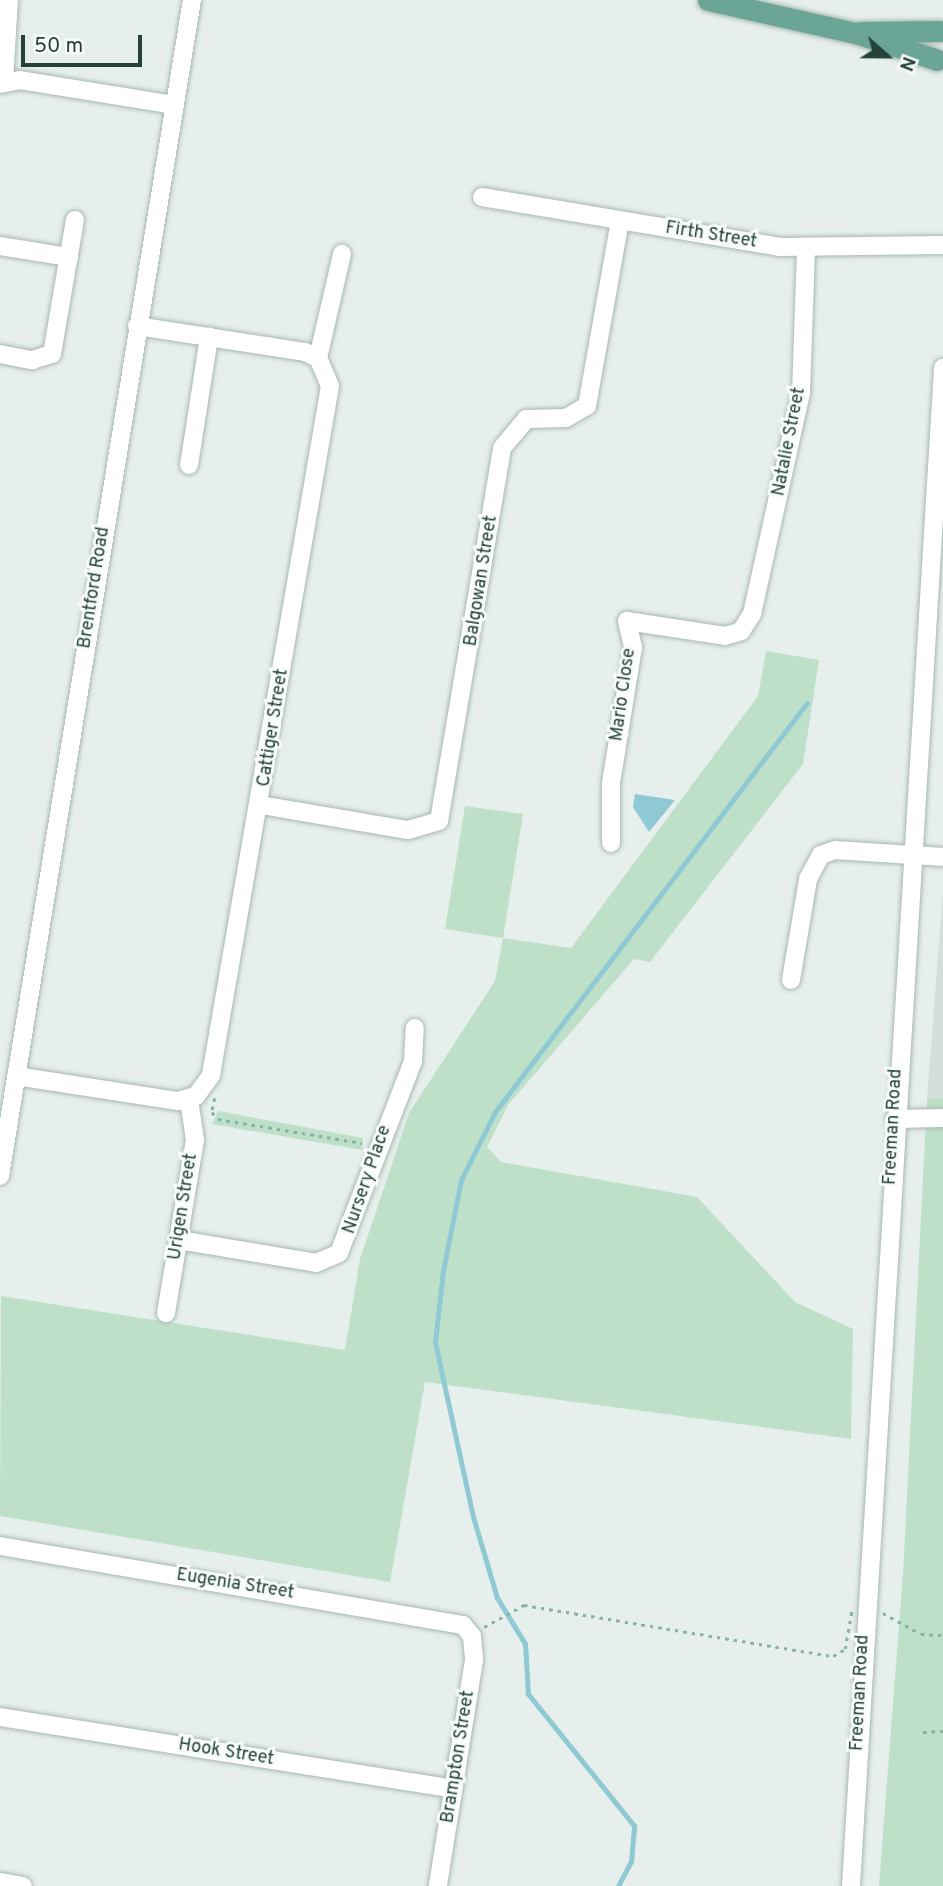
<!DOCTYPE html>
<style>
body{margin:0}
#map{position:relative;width:943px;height:1886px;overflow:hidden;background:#e6efeb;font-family:Overpass,sans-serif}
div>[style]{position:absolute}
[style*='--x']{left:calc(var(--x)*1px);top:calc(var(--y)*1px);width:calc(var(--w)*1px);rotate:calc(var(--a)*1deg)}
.built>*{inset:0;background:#d4dfda}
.green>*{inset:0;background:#bfe0c8}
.water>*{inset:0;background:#8ec9d4}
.stream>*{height:4.5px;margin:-2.25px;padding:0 2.25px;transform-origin:2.25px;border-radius:2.25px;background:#8ec9d4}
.path>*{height:2.5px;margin-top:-1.25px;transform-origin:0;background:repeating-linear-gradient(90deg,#86b3a5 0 3.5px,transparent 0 8.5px)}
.roads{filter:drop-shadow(0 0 2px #a8b8b2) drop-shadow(0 0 2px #a8b8b2)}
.minor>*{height:18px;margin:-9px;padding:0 9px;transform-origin:9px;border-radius:9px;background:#fff}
.major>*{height:21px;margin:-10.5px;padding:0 10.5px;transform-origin:10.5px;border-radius:10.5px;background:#6aa596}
span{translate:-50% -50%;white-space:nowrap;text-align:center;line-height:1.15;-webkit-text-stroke:6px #f7fbf9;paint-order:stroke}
.street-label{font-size:18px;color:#24423a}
.north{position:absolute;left:852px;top:21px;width:70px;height:70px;-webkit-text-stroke:5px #f7fbf9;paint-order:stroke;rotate:111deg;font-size:19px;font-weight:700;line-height:28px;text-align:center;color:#24423a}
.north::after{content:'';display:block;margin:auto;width:24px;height:32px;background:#24423a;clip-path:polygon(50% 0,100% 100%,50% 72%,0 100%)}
.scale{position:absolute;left:21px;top:35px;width:121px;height:32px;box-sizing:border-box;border:4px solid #24423a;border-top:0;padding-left:9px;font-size:21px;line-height:24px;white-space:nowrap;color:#24423a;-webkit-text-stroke:5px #f7fbf9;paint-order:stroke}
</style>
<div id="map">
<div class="built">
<div style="clip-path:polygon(943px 891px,943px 1097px,927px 1099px)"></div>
</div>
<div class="green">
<div style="clip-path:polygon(766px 651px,819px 660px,803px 764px,650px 962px,634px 959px,508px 1105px,487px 1147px,501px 1162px,697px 1197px,795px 1302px,853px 1329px,851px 1439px,425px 1382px,390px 1582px,0 1516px,1px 1296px,345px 1350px,360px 1259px,409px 1113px,495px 981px,503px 938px,445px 929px,465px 806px,523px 814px,503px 938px,571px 948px,758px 696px)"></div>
<div style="clip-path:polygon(943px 1097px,943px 1886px,879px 1886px,903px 1574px,927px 1099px)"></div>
<div style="clip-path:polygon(218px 1111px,363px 1138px,362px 1150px,212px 1124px)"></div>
</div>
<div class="water">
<div style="clip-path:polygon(635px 794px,675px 800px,649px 832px,633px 807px)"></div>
</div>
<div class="stream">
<div style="--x:618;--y:1886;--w:27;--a:-62"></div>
<div style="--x:631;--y:1862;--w:36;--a:-85"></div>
<div style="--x:634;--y:1826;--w:169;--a:-128.8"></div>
<div style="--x:528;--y:1694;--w:50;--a:-93.4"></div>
<div style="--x:525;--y:1644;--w:54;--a:-121.3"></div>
<div style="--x:497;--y:1598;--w:84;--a:-106.5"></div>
<div style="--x:473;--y:1517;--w:179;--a:-102.3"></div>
<div style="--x:435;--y:1342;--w:71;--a:-83.6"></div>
<div style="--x:443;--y:1271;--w:93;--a:-78.8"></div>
<div style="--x:461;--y:1180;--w:76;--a:-63.4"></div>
<div style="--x:495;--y:1112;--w:514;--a:-52.66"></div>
</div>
<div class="path">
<div style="--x:215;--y:1098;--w:14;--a:102"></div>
<div style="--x:212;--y:1112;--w:9;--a:49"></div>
<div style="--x:218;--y:1119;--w:146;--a:9.5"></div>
<div style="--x:883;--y:1613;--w:43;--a:28.9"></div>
<div style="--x:921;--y:1634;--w:22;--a:3"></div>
<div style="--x:484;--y:1627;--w:46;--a:-28.8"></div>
<div style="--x:524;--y:1605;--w:313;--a:9.4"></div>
<div style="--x:833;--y:1656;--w:14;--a:-30"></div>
<div style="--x:845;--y:1649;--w:39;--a:-80"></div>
<div style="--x:923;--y:1732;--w:20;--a:-3"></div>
</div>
<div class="roads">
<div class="minor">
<div style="--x:4;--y:81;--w:81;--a:-86.5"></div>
<div style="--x:0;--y:84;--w:20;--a:-11"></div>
<div style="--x:20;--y:80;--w:156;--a:9.2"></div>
<div style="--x:482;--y:197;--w:302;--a:9.5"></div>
<div style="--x:780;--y:247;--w:163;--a:-0.7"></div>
<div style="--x:0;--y:246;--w:70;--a:9.1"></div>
<div style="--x:0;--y:354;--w:33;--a:11"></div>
<div style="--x:32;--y:360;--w:21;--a:-17"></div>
<div style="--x:52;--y:354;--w:136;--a:-80.3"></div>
<div style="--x:318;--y:358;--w:107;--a:-77"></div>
<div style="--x:189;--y:465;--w:130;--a:-81.1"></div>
<div style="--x:261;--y:805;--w:149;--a:9.7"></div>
<div style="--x:408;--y:830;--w:32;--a:-16"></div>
<div style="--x:439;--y:821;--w:378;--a:-80.4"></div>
<div style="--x:502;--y:448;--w:38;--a:-50"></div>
<div style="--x:526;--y:419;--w:40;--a:-1.4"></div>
<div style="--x:566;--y:418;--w:24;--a:-30"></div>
<div style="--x:587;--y:406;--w:188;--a:-79.9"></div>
<div style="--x:611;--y:843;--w:60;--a:-90"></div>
<div style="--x:611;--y:783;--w:138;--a:-80.8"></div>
<div style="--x:633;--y:647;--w:27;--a:-103"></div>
<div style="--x:627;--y:621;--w:99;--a:8.7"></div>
<div style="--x:725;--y:636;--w:17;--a:-17"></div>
<div style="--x:741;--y:631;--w:20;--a:-57"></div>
<div style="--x:752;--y:614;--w:226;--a:-77.5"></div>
<div style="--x:801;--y:393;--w:146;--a:-88"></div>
<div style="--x:791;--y:980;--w:102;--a:-80.4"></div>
<div style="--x:808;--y:879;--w:27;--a:-62"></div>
<div style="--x:821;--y:855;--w:15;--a:-20"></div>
<div style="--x:835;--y:850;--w:108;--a:3.7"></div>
<div style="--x:16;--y:1076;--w:164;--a:8.8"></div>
<div style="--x:178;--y:1101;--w:19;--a:-16"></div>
<div style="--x:196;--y:1096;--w:26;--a:-54"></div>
<div style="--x:211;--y:1075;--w:699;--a:-80.2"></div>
<div style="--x:330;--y:386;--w:30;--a:-113"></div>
<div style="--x:318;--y:358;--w:14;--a:-155"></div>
<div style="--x:305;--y:352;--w:170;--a:-171.2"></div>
<div style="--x:895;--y:1119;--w:48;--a:-1.2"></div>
<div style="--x:0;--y:1176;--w:1192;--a:-80.73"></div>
<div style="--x:179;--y:1240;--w:139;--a:9.5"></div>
<div style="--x:316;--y:1263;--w:25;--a:-23"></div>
<div style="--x:339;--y:1253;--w:206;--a:-68.9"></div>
<div style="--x:413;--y:1061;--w:33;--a:-87"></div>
<div style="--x:166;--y:1313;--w:175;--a:-80.5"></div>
<div style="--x:195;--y:1140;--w:40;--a:-98.5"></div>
<div style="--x:0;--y:1546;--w:470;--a:9.7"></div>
<div style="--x:463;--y:1625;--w:14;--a:51"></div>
<div style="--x:472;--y:1636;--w:24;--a:85"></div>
<div style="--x:474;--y:1660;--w:229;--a:99.1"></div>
<div style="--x:0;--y:1717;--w:459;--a:9"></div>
<div style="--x:0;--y:1882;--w:23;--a:10"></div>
<div style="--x:851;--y:1886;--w:1521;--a:-86.53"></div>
</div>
<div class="major">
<div style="--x:708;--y:0;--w:152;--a:12.6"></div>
<div style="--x:856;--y:33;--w:85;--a:18.4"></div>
<div style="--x:861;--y:32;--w:79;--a:-0.7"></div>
</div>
</div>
<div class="street-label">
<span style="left:711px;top:236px;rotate:9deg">Firth Street</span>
<span style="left:790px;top:442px;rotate:-79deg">Natalie Street</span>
<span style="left:482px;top:581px;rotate:-81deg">Balgowan Street</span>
<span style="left:95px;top:588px;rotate:-81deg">Brentford Road</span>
<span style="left:624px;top:695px;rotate:-82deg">Mario Close</span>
<span style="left:274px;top:728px;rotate:-81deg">Cattiger Street</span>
<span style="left:894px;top:1127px;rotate:-87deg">Freeman Road</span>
<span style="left:368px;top:1180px;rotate:-71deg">Nursery Place</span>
<span style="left:184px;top:1207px;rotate:-81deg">Urigen Street</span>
<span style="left:235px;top:1585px;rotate:9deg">Eugenia Street</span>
<span style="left:861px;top:1693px;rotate:-87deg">Freeman Road</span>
<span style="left:226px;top:1753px;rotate:9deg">Hook Street</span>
<span style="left:459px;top:1757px;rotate:-81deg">Brampton Street</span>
</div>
<div class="north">N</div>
<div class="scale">50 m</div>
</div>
